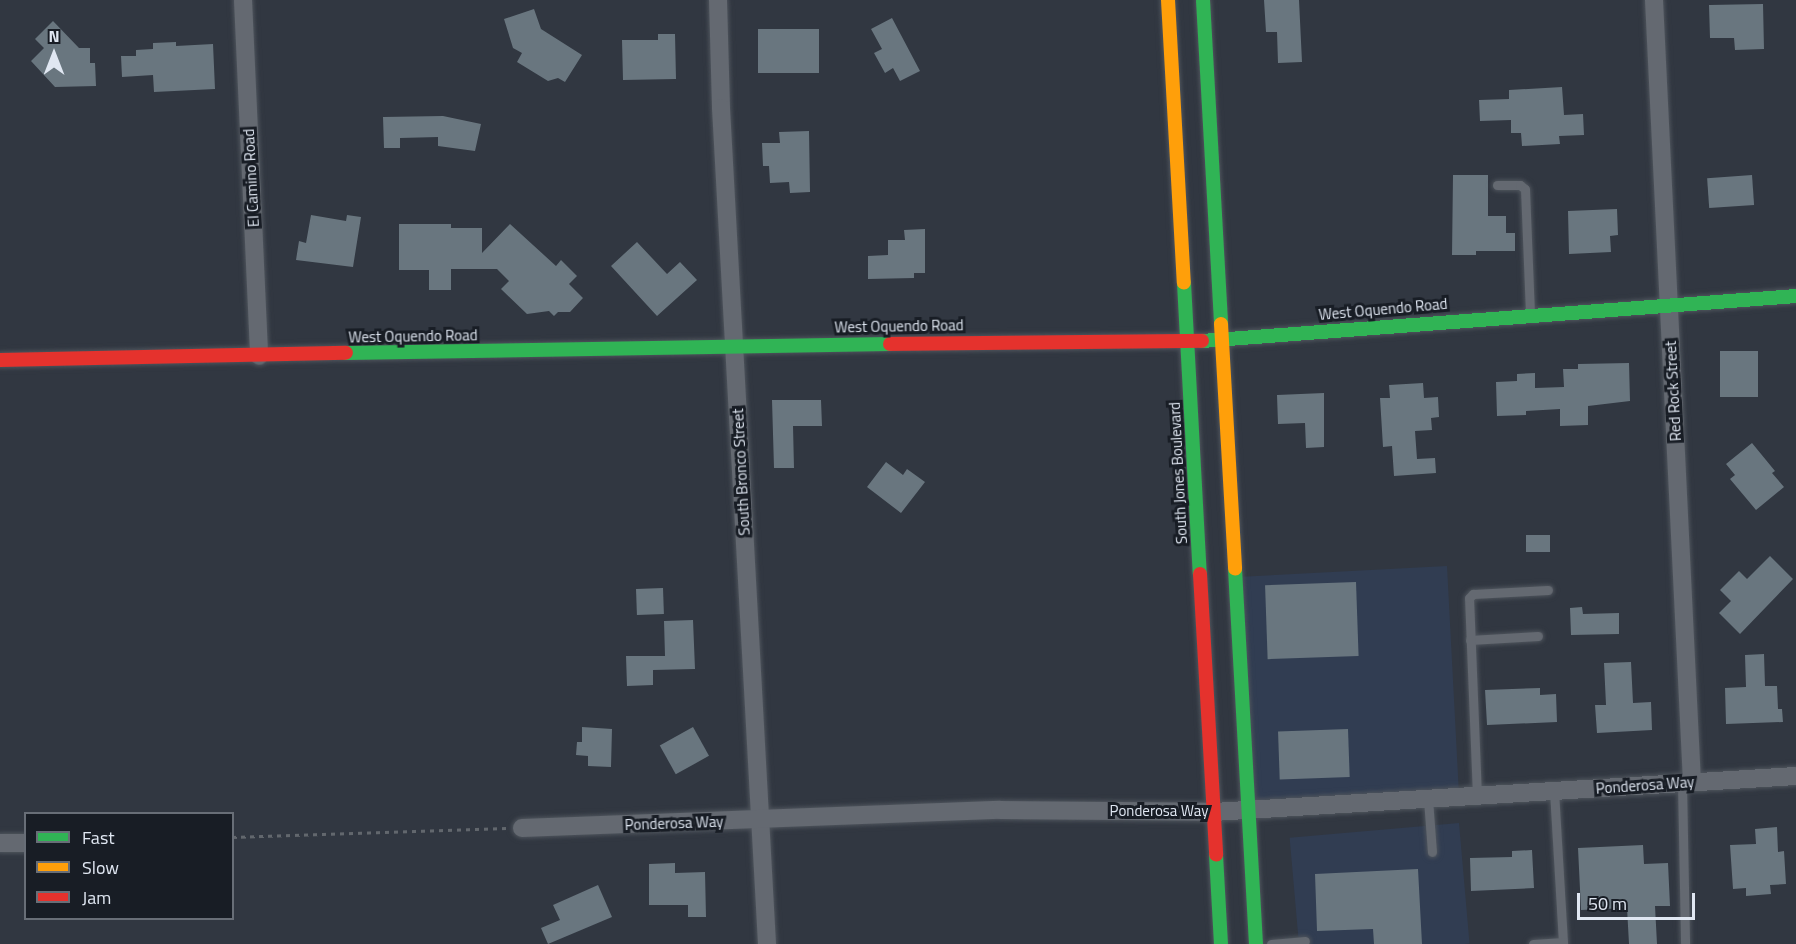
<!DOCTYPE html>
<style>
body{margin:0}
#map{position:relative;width:1796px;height:944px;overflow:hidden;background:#313741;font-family:"Titillium Web",sans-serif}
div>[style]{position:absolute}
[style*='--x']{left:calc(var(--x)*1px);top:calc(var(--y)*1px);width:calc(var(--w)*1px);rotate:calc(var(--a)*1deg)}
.built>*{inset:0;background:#313d52;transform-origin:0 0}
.building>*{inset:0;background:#69767f;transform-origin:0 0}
.path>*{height:3px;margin-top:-1.5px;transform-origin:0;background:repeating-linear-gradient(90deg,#62676d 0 4.5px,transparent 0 9px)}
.roads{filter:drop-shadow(0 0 2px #4e545c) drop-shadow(0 0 2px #4e545c)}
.lane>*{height:9px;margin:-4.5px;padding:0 4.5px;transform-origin:4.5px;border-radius:4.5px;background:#646971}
.street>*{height:18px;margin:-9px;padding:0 9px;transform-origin:9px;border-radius:9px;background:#646971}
.fast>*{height:14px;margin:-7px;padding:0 7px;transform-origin:7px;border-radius:7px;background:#30b455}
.slow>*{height:14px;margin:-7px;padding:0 7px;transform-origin:7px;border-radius:7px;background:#ff9f0a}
.jam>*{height:14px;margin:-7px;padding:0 7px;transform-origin:7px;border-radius:7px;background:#e5322d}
span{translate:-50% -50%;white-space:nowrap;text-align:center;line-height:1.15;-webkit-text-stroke:6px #181d25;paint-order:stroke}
.street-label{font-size:15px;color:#e0e7f2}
.legend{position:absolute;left:24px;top:812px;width:210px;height:108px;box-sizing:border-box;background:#181d25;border:2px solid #686e77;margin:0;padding:8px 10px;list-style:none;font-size:18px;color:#e0e7f2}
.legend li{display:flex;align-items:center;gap:12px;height:30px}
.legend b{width:30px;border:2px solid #686e77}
.north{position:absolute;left:24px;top:24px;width:60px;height:60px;-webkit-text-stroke:4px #181d25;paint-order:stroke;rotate:0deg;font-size:16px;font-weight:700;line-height:24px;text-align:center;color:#e0e7f2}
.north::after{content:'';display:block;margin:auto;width:21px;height:27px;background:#e0e7f2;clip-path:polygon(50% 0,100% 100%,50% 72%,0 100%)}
.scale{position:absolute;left:1577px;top:893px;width:118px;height:27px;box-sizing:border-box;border:3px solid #e0e7f2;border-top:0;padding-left:8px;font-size:18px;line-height:21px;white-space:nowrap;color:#e0e7f2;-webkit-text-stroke:4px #181d25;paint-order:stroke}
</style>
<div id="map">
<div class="built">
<div style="left:1447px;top:566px;width:224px;height:206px;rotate:87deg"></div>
<div style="left:1459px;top:823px;width:121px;height:170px;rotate:85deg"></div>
</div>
<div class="building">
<div style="clip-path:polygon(1264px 0,1299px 0,1302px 62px,1278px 63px,1277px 32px,1266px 32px)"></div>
<div style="clip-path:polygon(1763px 4px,1764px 49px,1735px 50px,1734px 38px,1710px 38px,1709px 5px)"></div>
<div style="clip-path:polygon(534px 9px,541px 29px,582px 55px,565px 82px,558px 78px,548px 81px,517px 62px,522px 53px,513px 48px,504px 19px)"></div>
<div style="clip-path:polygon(892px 18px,920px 71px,900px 81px,893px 68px,885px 73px,874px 53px,882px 49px,871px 29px)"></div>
<div style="clip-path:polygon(53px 21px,79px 48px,90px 48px,90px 63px,95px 63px,96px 86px,55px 87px,31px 61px,44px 48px,35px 39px)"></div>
<div style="left:758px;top:29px;width:61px;height:44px"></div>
<div style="clip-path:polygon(658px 34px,675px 34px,676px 79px,623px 80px,622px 40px,658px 40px)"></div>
<div style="clip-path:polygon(176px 42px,176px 46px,213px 44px,215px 89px,154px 92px,153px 75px,122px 77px,121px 56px,136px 56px,136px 50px,153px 49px,153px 43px)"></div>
<div style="clip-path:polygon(1562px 87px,1564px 115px,1583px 114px,1584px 135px,1559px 136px,1560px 144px,1522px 146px,1521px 133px,1511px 133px,1511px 120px,1480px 121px,1479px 100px,1509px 99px,1509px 90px)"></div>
<div style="clip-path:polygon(443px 116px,481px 124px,475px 151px,438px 146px,438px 137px,400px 138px,400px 148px,384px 148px,383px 117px)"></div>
<div style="clip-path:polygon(809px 131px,810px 192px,790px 193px,789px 182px,770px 183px,769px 166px,763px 166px,762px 143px,780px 143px,779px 132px)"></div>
<div style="clip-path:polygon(1453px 175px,1488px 175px,1488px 216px,1506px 216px,1506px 233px,1515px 233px,1515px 251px,1476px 251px,1476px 255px,1452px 255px)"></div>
<div style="left:1752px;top:175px;width:30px;height:45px;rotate:86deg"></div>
<div style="clip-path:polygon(1617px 209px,1618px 235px,1610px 236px,1611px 252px,1569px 254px,1568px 211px)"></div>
<div style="clip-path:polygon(311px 215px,346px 221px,347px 215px,361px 217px,353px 267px,296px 260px,299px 241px,306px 243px)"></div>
<div style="clip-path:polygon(399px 224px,451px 224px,451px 228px,482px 228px,482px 253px,510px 224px,556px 266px,561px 260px,577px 276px,569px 284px,583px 298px,570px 312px,558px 312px,554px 316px,549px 311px,527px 314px,501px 289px,509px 281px,497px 269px,451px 269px,451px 290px,429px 290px,429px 270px,399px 270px)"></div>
<div style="clip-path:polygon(925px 229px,925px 273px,914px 273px,914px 278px,868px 279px,868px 256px,888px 255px,888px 240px,905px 240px,904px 230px)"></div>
<div style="clip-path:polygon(637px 242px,667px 274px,680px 262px,697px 280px,657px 316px,611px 266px)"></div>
<div style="left:1758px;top:351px;width:46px;height:38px;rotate:90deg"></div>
<div style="clip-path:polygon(1629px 363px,1630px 401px,1588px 406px,1588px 425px,1560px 426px,1560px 409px,1526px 411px,1526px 415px,1497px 416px,1496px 382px,1517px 381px,1517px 374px,1535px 373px,1535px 388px,1564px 387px,1563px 369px,1578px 369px,1578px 364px)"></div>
<div style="clip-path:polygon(1423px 383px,1424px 398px,1438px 397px,1439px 417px,1431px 418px,1432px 430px,1415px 431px,1417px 459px,1435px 458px,1436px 473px,1394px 476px,1392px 446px,1383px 447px,1380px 398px,1390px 398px,1389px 385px)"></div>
<div style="clip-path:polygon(1324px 393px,1324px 447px,1306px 448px,1305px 423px,1278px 424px,1277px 395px)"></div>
<div style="clip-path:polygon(772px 400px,821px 400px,822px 426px,793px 426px,794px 468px,774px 468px)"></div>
<div style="clip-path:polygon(1752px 443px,1775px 471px,1772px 473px,1784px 487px,1756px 510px,1730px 479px,1735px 475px,1726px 464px)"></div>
<div style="clip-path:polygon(886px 462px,903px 475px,907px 469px,925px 482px,901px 513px,867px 487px)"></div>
<div style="left:1526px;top:535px;width:24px;height:17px"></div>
<div style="clip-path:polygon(1770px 556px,1793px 579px,1740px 634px,1719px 613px,1731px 601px,1720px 590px,1739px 571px,1747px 579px)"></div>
<div style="left:1356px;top:582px;width:74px;height:91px;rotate:88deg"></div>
<div style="left:663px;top:588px;width:26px;height:27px;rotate:88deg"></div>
<div style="clip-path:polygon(1582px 607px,1583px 614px,1619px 613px,1619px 634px,1571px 635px,1570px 608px)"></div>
<div style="clip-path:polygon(693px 620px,695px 669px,653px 670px,653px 685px,627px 686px,626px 656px,665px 656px,664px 621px)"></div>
<div style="clip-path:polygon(1764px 654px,1765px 686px,1777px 686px,1778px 709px,1782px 709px,1783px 722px,1726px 724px,1725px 688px,1746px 687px,1745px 655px)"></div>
<div style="clip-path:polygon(1631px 662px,1633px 703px,1651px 702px,1652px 730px,1597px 733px,1595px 705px,1606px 705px,1604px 663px)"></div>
<div style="clip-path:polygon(1540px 688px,1540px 695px,1556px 694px,1557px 722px,1487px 725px,1485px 690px)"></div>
<div style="clip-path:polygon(582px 727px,612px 729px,611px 767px,588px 766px,588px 756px,576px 755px,577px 742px,582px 742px)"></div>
<div style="left:693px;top:727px;width:33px;height:38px;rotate:61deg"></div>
<div style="left:1348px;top:729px;width:48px;height:70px;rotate:88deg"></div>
<div style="clip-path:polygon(1777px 827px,1778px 852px,1784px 851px,1786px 884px,1770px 885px,1771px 894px,1746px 896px,1746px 888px,1733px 889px,1730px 845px,1756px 844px,1755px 829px)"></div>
<div style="clip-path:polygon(1643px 845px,1644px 864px,1668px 863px,1670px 906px,1655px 906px,1657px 944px,1629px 944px,1627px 908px,1581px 910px,1578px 848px)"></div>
<div style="clip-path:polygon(1532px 850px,1534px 888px,1471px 891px,1470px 858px,1512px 857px,1512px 851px)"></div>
<div style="clip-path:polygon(675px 863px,675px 873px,705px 872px,706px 917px,688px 917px,688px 905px,649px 905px,649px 864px)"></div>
<div style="clip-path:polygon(1418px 869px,1422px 944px,1374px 944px,1373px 929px,1317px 931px,1315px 874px)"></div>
<div style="clip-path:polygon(598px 885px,612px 917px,548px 944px,541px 928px,560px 920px,553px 905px)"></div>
</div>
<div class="path">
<div style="--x:232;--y:837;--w:275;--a:-1.9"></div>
</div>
<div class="roads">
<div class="lane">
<div style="--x:1497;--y:185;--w:23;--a:0"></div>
<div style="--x:1520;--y:185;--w:6;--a:39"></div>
<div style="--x:1525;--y:189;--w:125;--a:87.7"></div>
<div style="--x:1470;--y:640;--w:68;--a:-3.4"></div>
<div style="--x:1682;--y:783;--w:161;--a:88.9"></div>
<div style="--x:1554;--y:791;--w:153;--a:86.6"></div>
<div style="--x:1477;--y:796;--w:198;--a:-92.3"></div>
<div style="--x:1469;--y:598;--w:6;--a:-45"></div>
<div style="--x:1473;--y:594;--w:75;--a:-3.1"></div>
<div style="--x:1428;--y:799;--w:53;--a:85.7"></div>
<div style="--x:1271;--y:944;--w:34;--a:-5"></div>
<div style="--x:1533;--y:944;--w:30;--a:-4"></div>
</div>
<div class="street">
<div style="--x:243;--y:0;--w:356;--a:87.4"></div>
<div style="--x:718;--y:0;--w:108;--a:88.4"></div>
<div style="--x:721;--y:108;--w:837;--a:86.85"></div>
<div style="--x:1654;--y:0;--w:783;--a:87.22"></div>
<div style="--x:522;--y:828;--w:478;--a:-2.2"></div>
<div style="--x:1000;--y:810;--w:214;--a:0.5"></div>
<div style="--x:1214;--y:812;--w:583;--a:-3.54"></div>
<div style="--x:0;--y:843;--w:26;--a:0"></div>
</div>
<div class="fast">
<div style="--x:1203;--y:0;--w:324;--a:86.8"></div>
<div style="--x:1184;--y:283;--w:291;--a:86.9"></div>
<div style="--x:1202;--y:341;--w:596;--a:-4.33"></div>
<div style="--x:346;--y:353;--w:544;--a:-0.95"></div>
<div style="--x:1235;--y:569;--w:376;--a:86.8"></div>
<div style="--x:1216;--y:855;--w:89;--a:86.8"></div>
</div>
<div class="slow">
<div style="--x:1168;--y:0;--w:283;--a:86.8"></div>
<div style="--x:1221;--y:324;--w:245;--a:86.7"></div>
</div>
<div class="jam">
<div style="--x:890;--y:344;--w:312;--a:-0.6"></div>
<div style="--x:0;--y:360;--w:346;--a:-1.2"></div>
<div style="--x:1200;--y:574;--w:281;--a:86.7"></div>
</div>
</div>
<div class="street-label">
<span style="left:251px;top:178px;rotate:-93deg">El Camino Road</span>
<span style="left:1383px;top:309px;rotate:-5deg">West Oquendo Road</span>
<span style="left:899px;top:326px;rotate:-1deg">West Oquendo Road</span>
<span style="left:413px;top:336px;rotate:-1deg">West Oquendo Road</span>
<span style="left:1673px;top:391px;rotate:-93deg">Red Rock Street</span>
<span style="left:741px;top:472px;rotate:-93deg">South Bronco Street</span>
<span style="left:1178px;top:473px;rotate:-93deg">South Jones Boulevard</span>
<span style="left:1645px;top:785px;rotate:-4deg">Ponderosa Way</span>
<span style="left:1159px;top:811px">Ponderosa Way</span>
<span style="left:674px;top:823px;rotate:-2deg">Ponderosa Way</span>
</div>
<ul class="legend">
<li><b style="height:8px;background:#30b455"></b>Fast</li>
<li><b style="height:8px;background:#ff9f0a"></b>Slow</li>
<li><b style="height:8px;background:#e5322d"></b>Jam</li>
</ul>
<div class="north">N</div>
<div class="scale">50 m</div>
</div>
